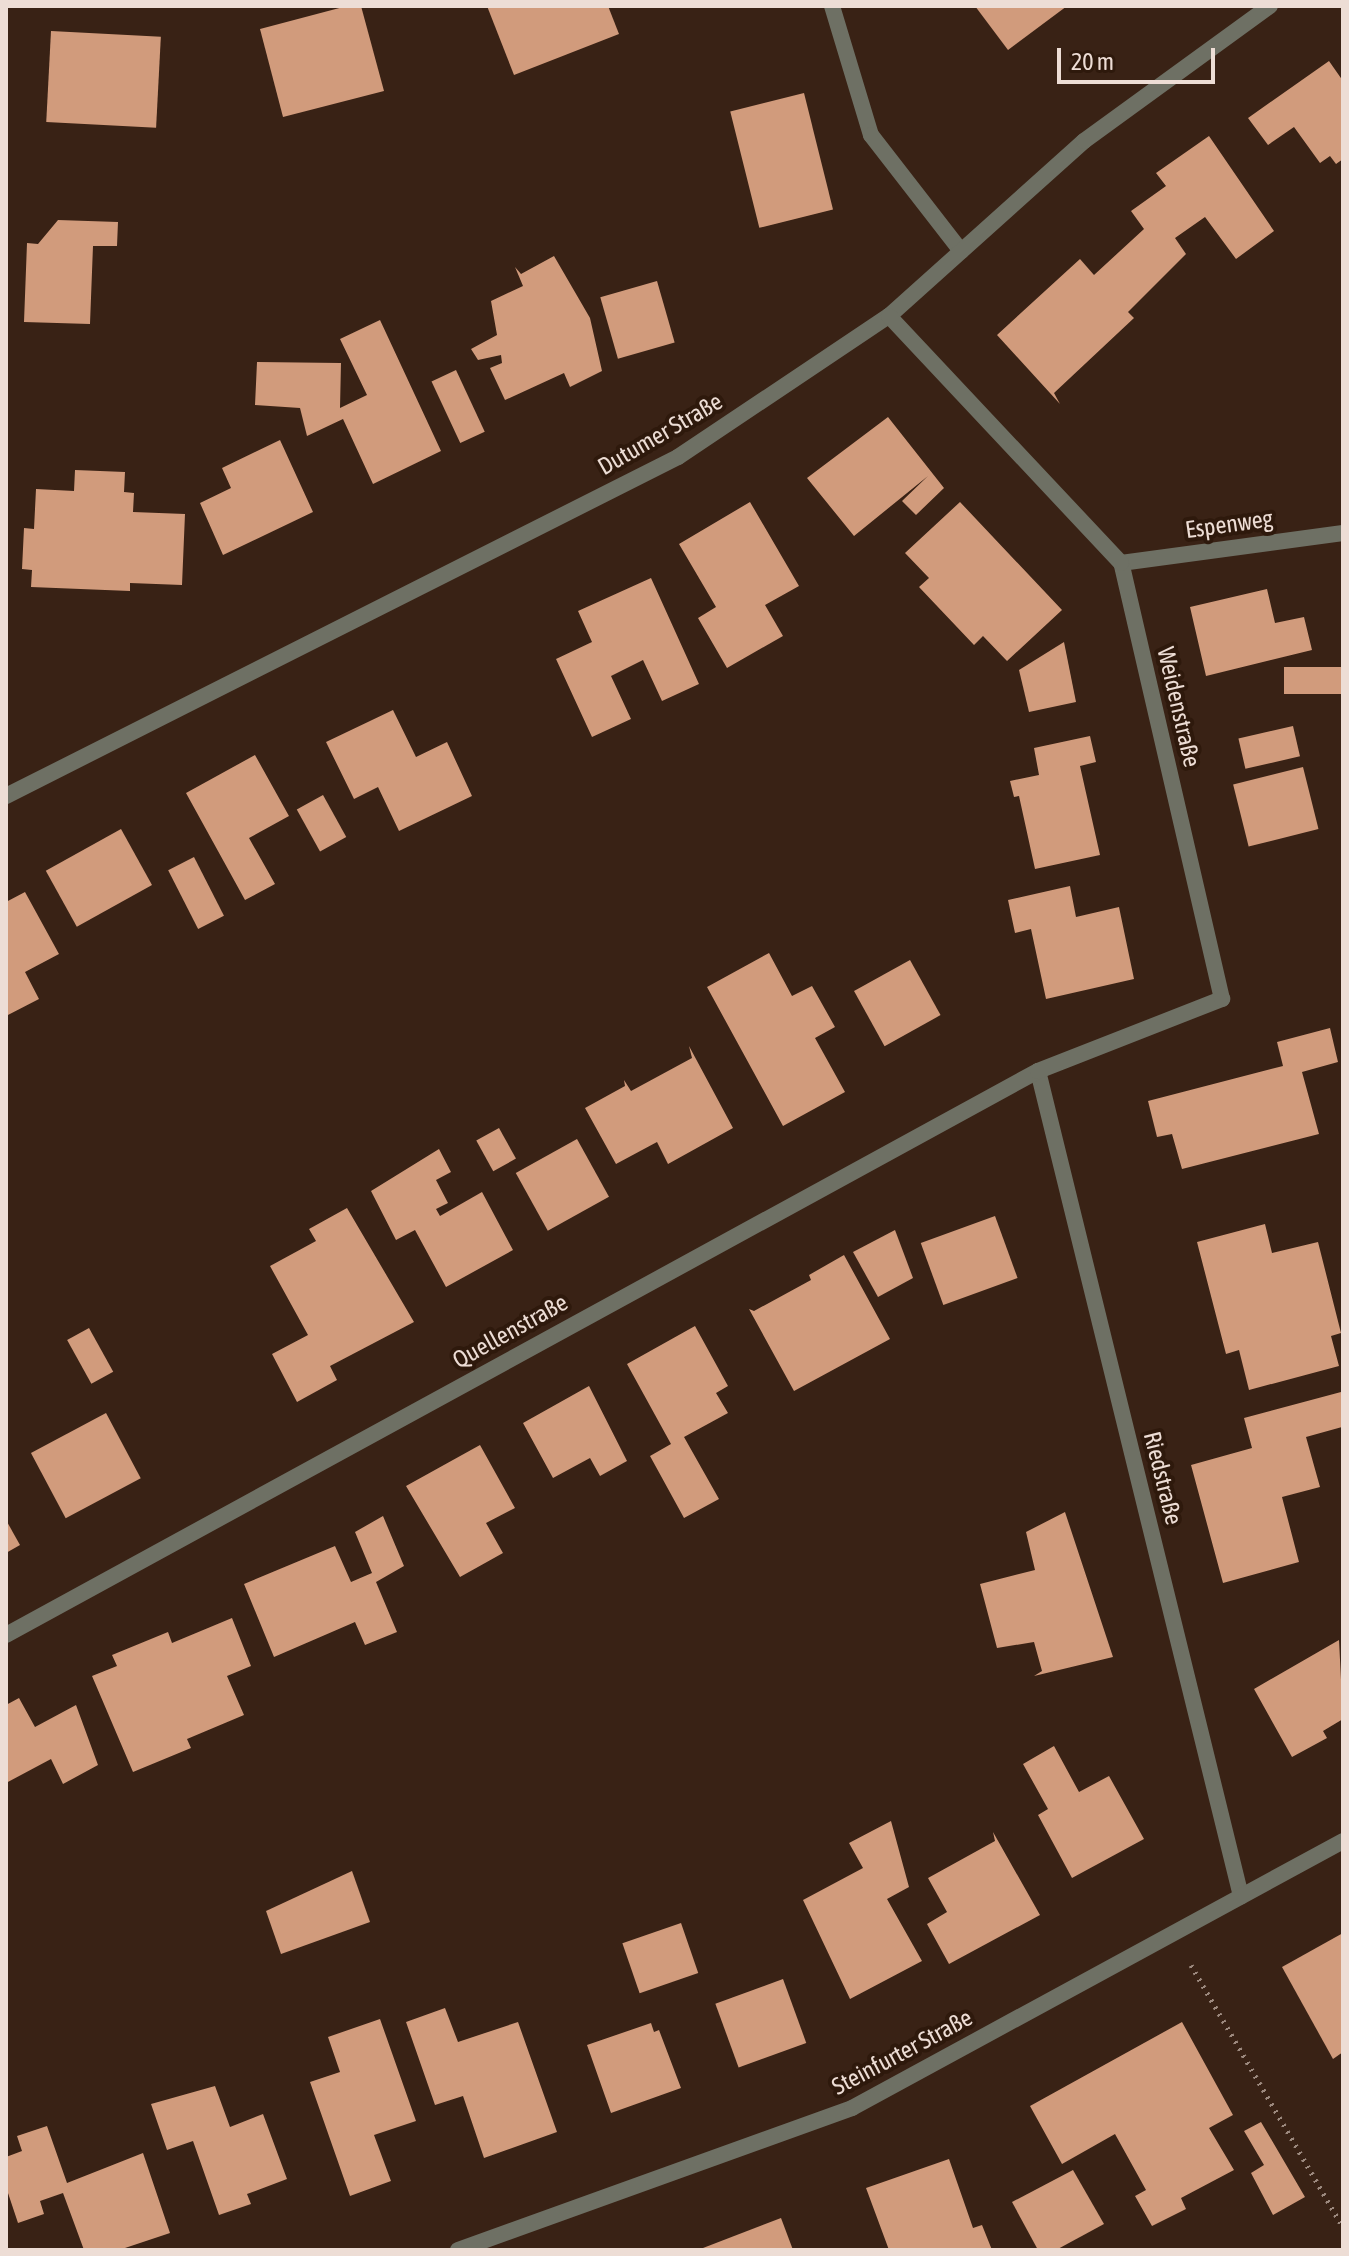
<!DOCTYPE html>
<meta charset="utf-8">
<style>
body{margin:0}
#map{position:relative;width:1349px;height:2256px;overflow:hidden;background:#392215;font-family:"Asap Condensed",sans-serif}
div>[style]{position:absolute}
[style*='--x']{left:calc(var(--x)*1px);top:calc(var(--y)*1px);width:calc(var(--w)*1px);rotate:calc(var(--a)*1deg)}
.building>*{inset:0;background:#d19b7c;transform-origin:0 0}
.path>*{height:5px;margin-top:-2.5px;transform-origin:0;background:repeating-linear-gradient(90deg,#9c897e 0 2px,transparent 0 8px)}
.minor>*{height:16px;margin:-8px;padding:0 8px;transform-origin:8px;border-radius:8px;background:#6e7064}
span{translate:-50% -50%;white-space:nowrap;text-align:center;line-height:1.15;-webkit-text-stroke:8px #2e190c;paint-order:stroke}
.street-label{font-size:24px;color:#edddd5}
.frame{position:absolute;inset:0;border:8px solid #edddd5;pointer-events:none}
.scale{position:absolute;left:1057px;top:48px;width:158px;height:36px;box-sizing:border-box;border:4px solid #edddd5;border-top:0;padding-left:10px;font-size:24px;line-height:28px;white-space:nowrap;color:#edddd5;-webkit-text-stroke:6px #2e190c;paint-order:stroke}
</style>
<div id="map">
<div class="building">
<div style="clip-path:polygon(347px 6px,361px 6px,384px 91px,283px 117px,260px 29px)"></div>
<div style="clip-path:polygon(487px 6px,608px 6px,619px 34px,514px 75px)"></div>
<div style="clip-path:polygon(975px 6px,1067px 6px,1008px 50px)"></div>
<div style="left:51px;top:31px;width:110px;height:91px;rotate:3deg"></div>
<div style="clip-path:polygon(1329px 61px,1343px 81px,1343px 159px,1336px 164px,1330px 156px,1320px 163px,1294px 127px,1268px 145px,1248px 118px)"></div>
<div style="left:804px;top:93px;width:120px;height:76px;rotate:76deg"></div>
<div style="clip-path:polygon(1209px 136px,1274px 231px,1236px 259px,1205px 217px,1175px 238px,1186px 254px,1128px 312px,1134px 318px,1054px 393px,1060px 404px,997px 335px,1080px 259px,1094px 275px,1144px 229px,1131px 211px,1166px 186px,1156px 173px)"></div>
<div style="clip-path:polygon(58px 220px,118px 222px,117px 246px,93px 246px,90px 324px,24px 322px,27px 243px,38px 244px)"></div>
<div style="clip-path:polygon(554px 256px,590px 318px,602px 371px,570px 387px,564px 373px,505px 400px,490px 368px,502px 363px,501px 355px,478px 360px,471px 349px,497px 335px,491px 301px,523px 286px,515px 267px,521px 274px)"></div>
<div style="left:657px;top:281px;width:64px;height:59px;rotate:74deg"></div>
<div style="clip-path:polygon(380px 320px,441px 451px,373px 484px,343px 419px,307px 436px,300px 408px,255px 405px,257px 362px,341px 363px,340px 408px,367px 395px,340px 339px)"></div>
<div style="left:456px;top:370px;width:68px;height:27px;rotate:65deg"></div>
<div style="clip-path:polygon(888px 417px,944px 488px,916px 515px,902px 501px,928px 476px,854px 536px,807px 478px)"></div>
<div style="clip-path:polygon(280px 440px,313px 512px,223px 555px,200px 503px,231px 488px,222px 468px)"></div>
<div style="clip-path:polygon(75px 470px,125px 472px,124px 492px,134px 493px,133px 512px,185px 514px,182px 585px,130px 583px,130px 591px,31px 587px,32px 570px,22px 569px,24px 528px,34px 529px,36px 489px,74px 491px)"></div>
<div style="clip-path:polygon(750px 502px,799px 586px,765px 605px,783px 636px,727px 668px,698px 618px,716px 607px,679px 544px)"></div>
<div style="clip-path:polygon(960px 502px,1062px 610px,1007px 661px,983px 636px,974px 645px,919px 587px,929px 578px,905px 553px)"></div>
<div style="clip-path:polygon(651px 578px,699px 684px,662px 701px,643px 660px,611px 676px,631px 719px,592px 737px,556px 659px,592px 642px,578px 611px)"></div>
<div style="clip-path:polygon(1267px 589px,1275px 623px,1304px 617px,1312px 650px,1206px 676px,1190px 607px)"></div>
<div style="clip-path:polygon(1064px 642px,1076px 702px,1029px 712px,1019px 670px)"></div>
<div style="left:1343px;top:667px;width:27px;height:59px;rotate:90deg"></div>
<div style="clip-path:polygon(393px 710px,416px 757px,447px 742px,472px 796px,399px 831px,378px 787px,354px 799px,326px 742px)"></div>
<div style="left:1293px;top:726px;width:31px;height:56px;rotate:77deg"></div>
<div style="clip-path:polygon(1090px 736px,1096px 762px,1080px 766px,1100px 855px,1035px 869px,1019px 796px,1014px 797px,1010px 781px,1039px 775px,1034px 748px)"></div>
<div style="clip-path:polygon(255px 755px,289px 816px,249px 838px,275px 884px,245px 900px,186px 793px)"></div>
<div style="left:1303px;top:767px;width:64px;height:72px;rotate:76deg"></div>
<div style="left:323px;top:795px;width:48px;height:30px;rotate:61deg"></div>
<div style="left:121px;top:829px;width:64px;height:86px;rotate:61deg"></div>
<div style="left:194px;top:857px;width:66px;height:29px;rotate:63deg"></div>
<div style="clip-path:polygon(1070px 886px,1076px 917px,1119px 907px,1134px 979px,1046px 999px,1031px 929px,1015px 933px,1008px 900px)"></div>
<div style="clip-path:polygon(25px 892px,59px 954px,25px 972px,39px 999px,6px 1016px,6px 902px)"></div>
<div style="clip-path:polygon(769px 953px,792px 996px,812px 986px,835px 1027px,815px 1038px,845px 1092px,783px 1126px,707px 987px)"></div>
<div style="left:910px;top:960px;width:63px;height:64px;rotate:61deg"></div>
<div style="clip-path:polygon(1330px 1028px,1338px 1062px,1302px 1072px,1319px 1134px,1182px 1169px,1172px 1134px,1157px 1137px,1148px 1101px,1283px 1066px,1277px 1042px)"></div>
<div style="clip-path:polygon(689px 1046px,733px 1128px,668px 1164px,657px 1142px,616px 1164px,585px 1108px,625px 1086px,624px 1080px,631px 1091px,692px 1058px)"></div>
<div style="left:499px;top:1128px;width:35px;height:26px;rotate:61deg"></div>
<div style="left:577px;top:1139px;width:66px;height:70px;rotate:61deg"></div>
<div style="clip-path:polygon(439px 1149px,451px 1172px,436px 1180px,448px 1203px,436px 1209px,440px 1216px,482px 1192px,513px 1250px,446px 1287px,415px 1230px,396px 1240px,371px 1191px)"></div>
<div style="clip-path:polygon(347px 1208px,414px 1322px,330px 1366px,337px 1380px,297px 1402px,272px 1354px,308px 1335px,270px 1266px,316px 1241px,309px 1229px)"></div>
<div style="left:995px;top:1216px;width:66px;height:79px;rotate:70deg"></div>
<div style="clip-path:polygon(1265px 1224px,1272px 1253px,1318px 1242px,1341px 1333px,1331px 1336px,1339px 1366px,1249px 1390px,1239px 1350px,1226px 1354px,1197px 1242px)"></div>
<div style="clip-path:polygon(895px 1230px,913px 1278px,878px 1297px,853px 1252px)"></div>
<div style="clip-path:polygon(844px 1255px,890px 1339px,794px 1391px,749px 1309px,754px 1311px,811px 1280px,809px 1275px)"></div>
<div style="clip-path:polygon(695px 1326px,728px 1386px,716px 1393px,728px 1413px,684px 1437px,719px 1499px,684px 1518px,650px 1456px,671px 1444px,627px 1364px)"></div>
<div style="left:89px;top:1328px;width:50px;height:25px;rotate:61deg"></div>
<div style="clip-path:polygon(589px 1386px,627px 1461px,600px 1476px,590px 1458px,553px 1478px,523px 1423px)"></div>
<div style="clip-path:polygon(1341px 1392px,1342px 1427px,1306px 1437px,1320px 1487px,1282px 1497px,1299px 1562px,1223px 1583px,1191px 1465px,1252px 1448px,1244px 1418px)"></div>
<div style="left:106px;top:1413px;width:74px;height:85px;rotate:62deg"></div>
<div style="clip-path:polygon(480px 1445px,515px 1508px,486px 1523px,503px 1553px,460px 1577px,406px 1486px)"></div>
<div style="clip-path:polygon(1065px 1512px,1113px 1657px,1034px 1676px,1042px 1671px,1034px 1642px,997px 1648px,980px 1584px,1035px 1570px,1026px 1532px)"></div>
<div style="clip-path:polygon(383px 1516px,404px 1566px,376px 1582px,397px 1632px,365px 1645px,355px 1622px,274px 1657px,244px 1584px,335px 1546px,351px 1582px,372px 1573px,355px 1532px)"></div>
<div style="clip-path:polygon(6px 1520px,20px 1545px,6px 1553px)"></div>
<div style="clip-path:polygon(232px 1618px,251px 1666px,227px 1676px,244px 1715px,187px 1739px,191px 1748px,133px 1772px,92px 1676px,117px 1666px,112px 1655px,168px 1632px,172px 1643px)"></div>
<div style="clip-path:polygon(1339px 1640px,1343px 1719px,1323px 1731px,1327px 1738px,1292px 1757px,1254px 1689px)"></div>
<div style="clip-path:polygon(19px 1698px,35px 1727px,76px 1705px,98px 1765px,63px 1784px,51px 1759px,6px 1783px,6px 1705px)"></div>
<div style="clip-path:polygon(1054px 1746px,1079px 1792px,1109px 1776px,1144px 1839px,1072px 1878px,1038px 1815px,1048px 1809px,1023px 1764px)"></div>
<div style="clip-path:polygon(891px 1821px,909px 1887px,887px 1899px,922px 1961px,850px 1999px,803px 1900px,863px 1868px,849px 1843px)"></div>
<div style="clip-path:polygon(993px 1832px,1040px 1915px,949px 1964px,927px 1924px,947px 1912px,928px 1878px,995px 1841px)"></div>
<div style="clip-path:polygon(352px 1871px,370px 1922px,281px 1954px,266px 1911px)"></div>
<div style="left:681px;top:1923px;width:53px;height:62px;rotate:71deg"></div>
<div style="clip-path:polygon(1343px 1933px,1343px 2052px,1333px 2059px,1282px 1967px)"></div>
<div style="left:783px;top:1979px;width:68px;height:72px;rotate:70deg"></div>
<div style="clip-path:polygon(445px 2008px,458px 2042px,518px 2022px,557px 2132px,484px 2158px,463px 2096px,435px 2105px,406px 2022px)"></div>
<div style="clip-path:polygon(380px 2019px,416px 2121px,374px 2135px,391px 2181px,350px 2196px,310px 2082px,340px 2072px,328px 2037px)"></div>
<div style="clip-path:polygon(1182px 2022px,1233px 2115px,1209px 2128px,1234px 2170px,1181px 2198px,1186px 2209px,1152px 2226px,1135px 2196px,1146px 2190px,1115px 2134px,1062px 2164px,1030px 2106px)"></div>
<div style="clip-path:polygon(651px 2023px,654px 2032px,659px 2030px,681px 2088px,611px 2113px,587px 2045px)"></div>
<div style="clip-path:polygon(215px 2086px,230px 2127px,263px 2114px,287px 2179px,247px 2194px,251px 2204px,219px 2215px,193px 2141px,167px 2150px,151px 2104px)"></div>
<div style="clip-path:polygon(1261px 2122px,1305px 2197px,1273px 2215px,1251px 2173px,1264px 2165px,1244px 2131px)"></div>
<div style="clip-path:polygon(47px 2126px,67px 2183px,143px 2153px,170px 2233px,119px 2250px,84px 2250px,63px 2193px,40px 2201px,44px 2214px,18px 2223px,6px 2187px,6px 2157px,22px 2151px,17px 2136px)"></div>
<div style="clip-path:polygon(949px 2159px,973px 2228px,982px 2225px,992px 2250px,889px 2250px,866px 2188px)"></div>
<div style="clip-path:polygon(1073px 2170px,1104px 2224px,1056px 2250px,1038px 2250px,1012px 2202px)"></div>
<div style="clip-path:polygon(781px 2218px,793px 2250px,704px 2250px,703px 2248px)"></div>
</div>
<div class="path">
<div style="--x:1191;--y:1965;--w:303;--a:59.9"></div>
</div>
<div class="minor">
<div style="--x:832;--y:6;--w:135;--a:73.2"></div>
<div style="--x:871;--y:135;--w:147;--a:52.2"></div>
<div style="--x:1121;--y:563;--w:224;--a:-7.7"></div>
<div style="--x:6;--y:796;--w:753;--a:-26.77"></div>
<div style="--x:678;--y:457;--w:254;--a:-33.8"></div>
<div style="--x:889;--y:316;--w:262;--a:-41.9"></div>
<div style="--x:1084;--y:141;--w:230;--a:-36"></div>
<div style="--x:1038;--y:1071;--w:850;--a:76.18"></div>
<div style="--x:6;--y:1635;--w:1176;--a:-28.66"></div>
<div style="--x:1038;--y:1071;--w:198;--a:-21.4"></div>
<div style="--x:1222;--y:999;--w:448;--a:-103"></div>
<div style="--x:1121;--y:563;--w:339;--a:-133.2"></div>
<div style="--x:458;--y:2250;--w:419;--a:-19.8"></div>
<div style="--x:852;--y:2108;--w:559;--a:-28.54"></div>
</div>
<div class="street-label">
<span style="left:660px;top:434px;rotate:-30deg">Dutumer Straße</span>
<span style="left:1229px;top:524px;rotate:-8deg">Espenweg</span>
<span style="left:1179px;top:707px;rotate:77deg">Weidenstraße</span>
<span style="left:510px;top:1331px;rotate:-29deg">Quellenstraße</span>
<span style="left:1163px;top:1478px;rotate:76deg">Riedstraße</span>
<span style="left:902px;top:2052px;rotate:-28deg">Steinfurter Straße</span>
</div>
<div class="frame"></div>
<div class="scale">20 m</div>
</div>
